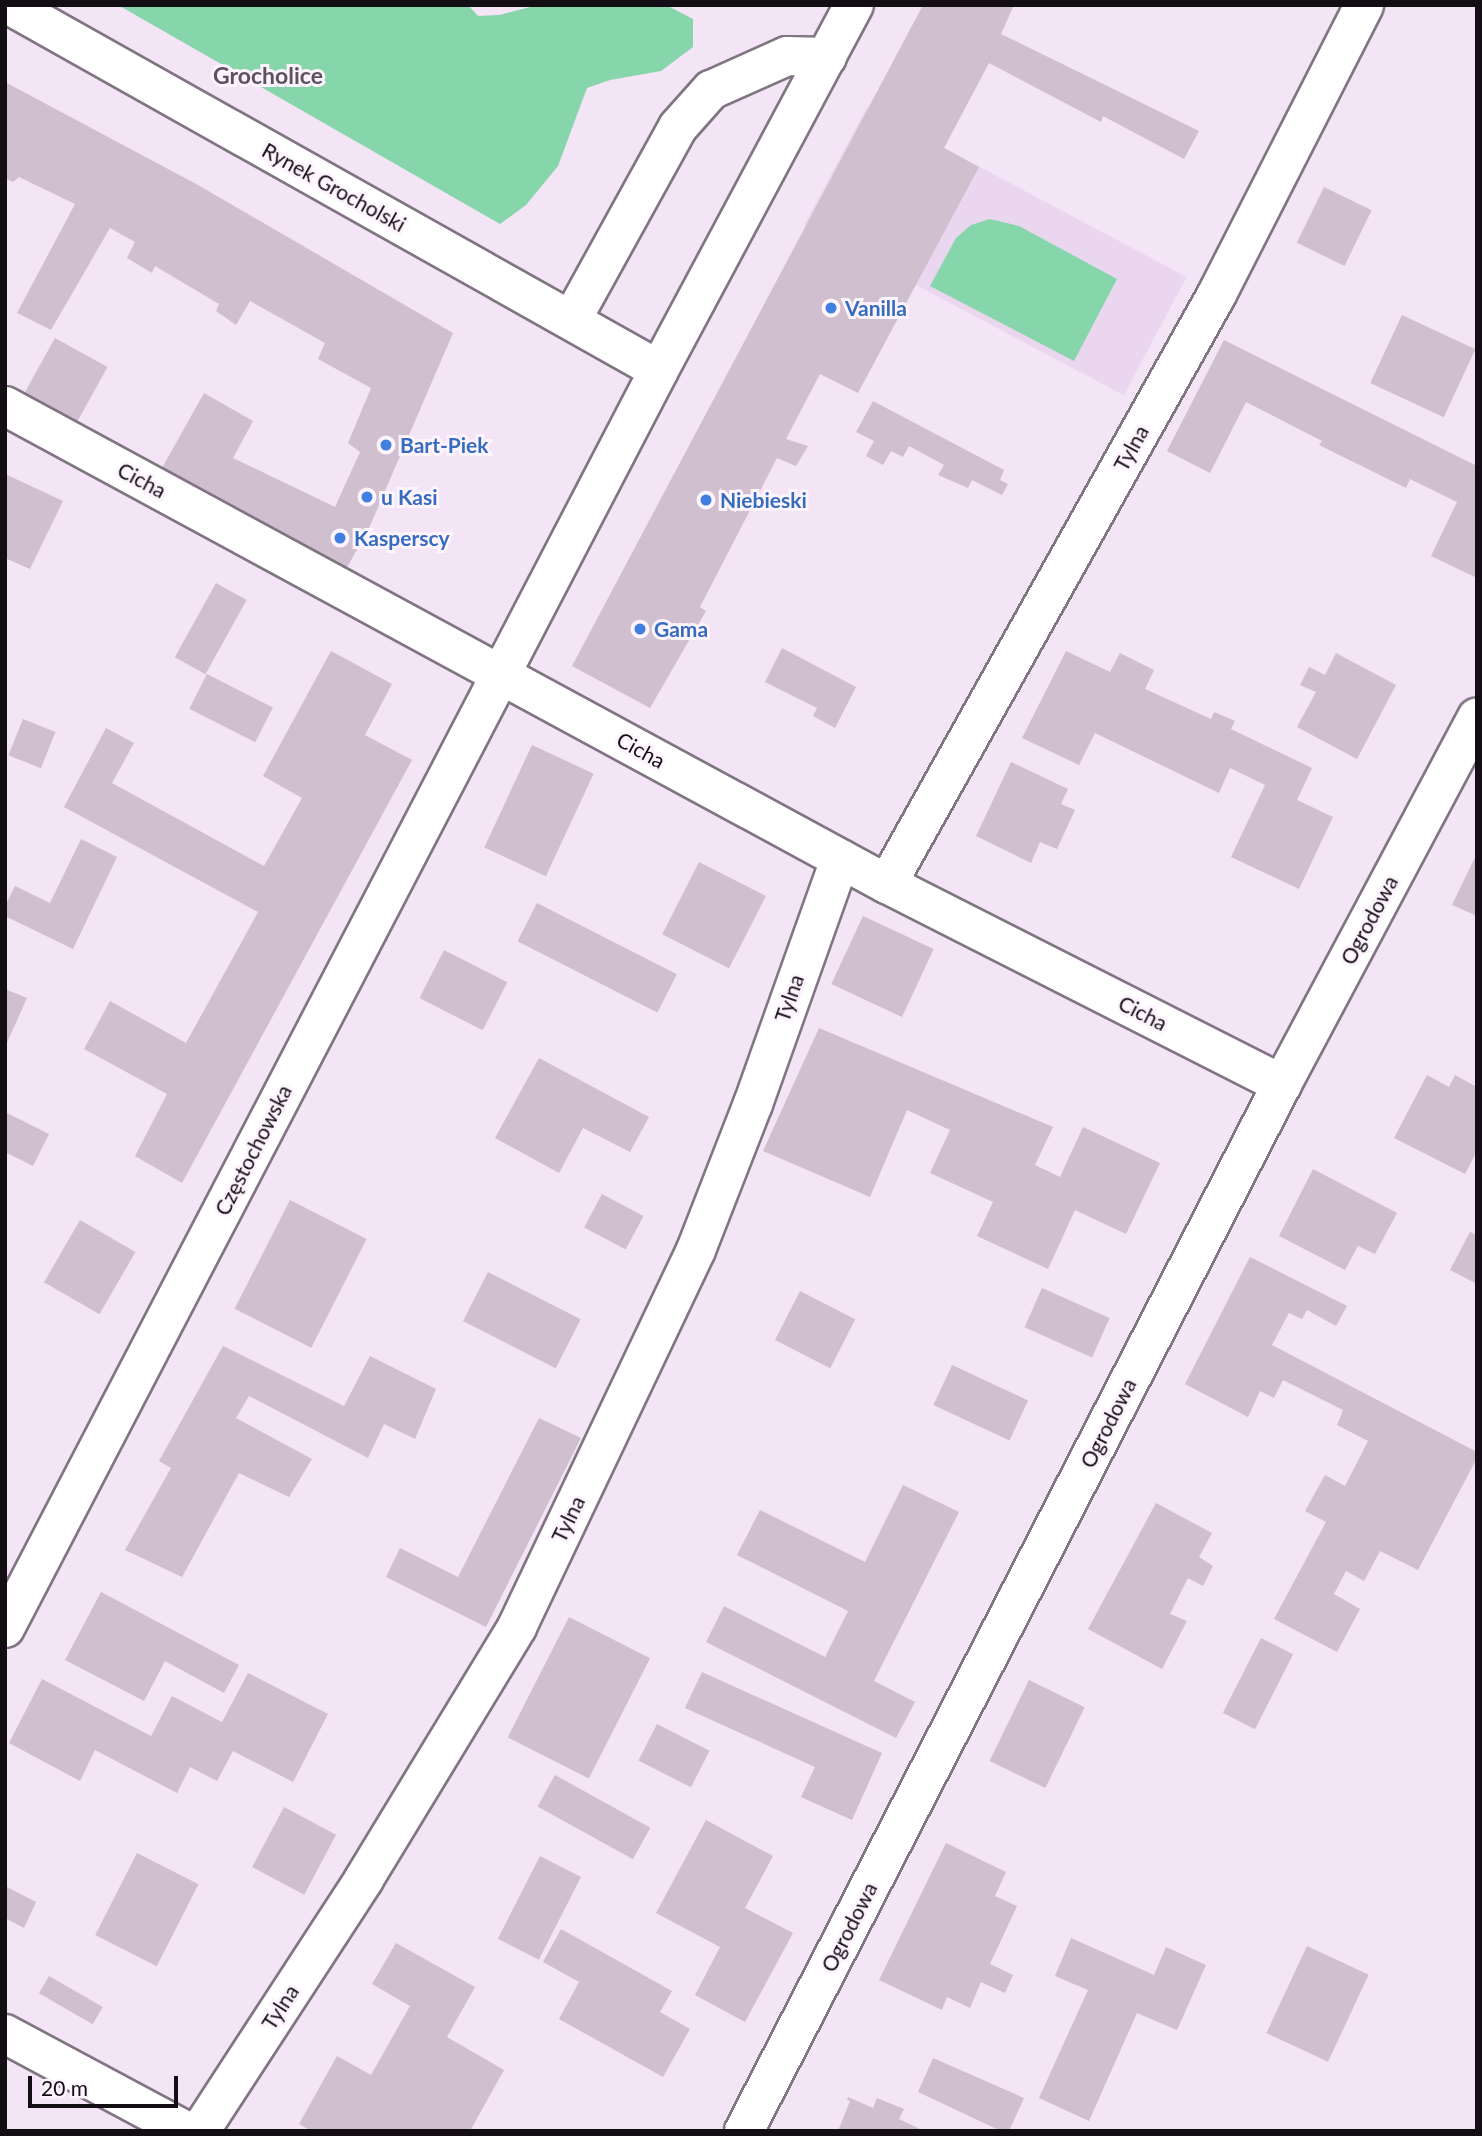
<!DOCTYPE html>
<meta charset="utf-8">
<style>
body{margin:0}
#map{position:relative;width:1482px;height:2136px;overflow:hidden;background:#f3e4f6;font-family:Lato,sans-serif}
div>[style]{position:absolute}
[style*='--x']{left:calc(var(--x)*1px);top:calc(var(--y)*1px);width:calc(var(--w)*1px);rotate:calc(var(--a)*1deg)}
.built>*{inset:0;background:#ead6ee;transform-origin:0 0}
.green>*{inset:0;background:#86d5ab}
.building>*{inset:0;background:#cfbfcf;transform-origin:0 0}
.roads{filter:drop-shadow(2px 0 #817483) drop-shadow(-2px 0 #817483) drop-shadow(0 2px #817483) drop-shadow(0 -2px #817483)}
.minor>*{height:38px;margin:-19px;padding:0 19px;transform-origin:19px;border-radius:19px;background:#fff}
.dots>*{width:19px;height:19px;translate:-50% -50%;box-sizing:border-box;border:4px solid #fdf4fe;border-radius:50%}
span{translate:-50% -50%;white-space:nowrap;text-align:center;line-height:1.15;-webkit-text-stroke:6px #fdf4fe;paint-order:stroke}
.street-label{font-size:21px;color:#130e14}
.shop-label{font-size:21px;color:#366cbe;font-weight:700}
.left{translate:0 -50%;text-align:left}
.neighbourhood-label{font-size:23px;color:#5d515f;font-weight:700}
.frame{position:absolute;inset:0;border:7px solid #130e14;pointer-events:none}
.scale{position:absolute;left:28px;top:2076px;width:150px;height:32px;box-sizing:border-box;border:4px solid #130e14;border-top:0;padding-left:9px;font-size:21px;line-height:24px;white-space:nowrap;color:#130e14;-webkit-text-stroke:5px #fdf4fe;paint-order:stroke}
</style>
<div id="map">
<div class="built">
<div style="left:867px;top:107px;width:362px;height:134px;rotate:28deg"></div>
</div>
<div class="green">
<div style="clip-path:polygon(118px 5px,468px 5px,478px 16px,499px 15px,538px 5px,666px 5px,693px 19px,693px 47px,661px 71px,610px 80px,587px 88px,558px 166px,526px 205px,500px 224px)"></div>
<div style="clip-path:polygon(990px 219px,1019px 226px,1117px 279px,1074px 361px,930px 286px,956px 238px,971px 225px)"></div>
</div>
<div class="building">
<div style="clip-path:polygon(923px 5px,1014px 5px,1001px 34px,1199px 131px,1184px 159px,1103px 116px,1101px 122px,989px 63px,944px 148px,979px 167px,858px 393px,820px 374px,786px 439px,808px 446px,796px 466px,777px 458px,700px 607px,706px 611px,650px 708px,572px 666px)"></div>
<div style="clip-path:polygon(5px 82px,198px 185px,453px 333px,369px 528px,345px 571px,162px 468px,204px 393px,253px 421px,233px 458px,335px 507px,360px 452px,348px 443px,371px 388px,318px 359px,325px 343px,250px 301px,236px 325px,216px 311px,219px 304px,155px 266px,152px 273px,127px 258px,135px 242px,110px 228px,51px 330px,17px 313px,75px 204px,19px 177px,13px 182px,5px 178px)"></div>
<div style="left:1324px;top:187px;width:53px;height:62px;rotate:26deg"></div>
<div style="left:1402px;top:315px;width:81px;height:75px;rotate:25deg"></div>
<div style="left:55px;top:338px;width:60px;height:65px;rotate:29deg"></div>
<div style="clip-path:polygon(1224px 340px,1477px 466px,1477px 578px,1431px 556px,1457px 502px,1410px 479px,1406px 488px,1319px 445px,1322px 441px,1246px 402px,1210px 473px,1167px 451px)"></div>
<div style="clip-path:polygon(873px 401px,1004px 470px,1000px 480px,1008px 484px,1002px 495px,972px 480px,968px 488px,938px 475px,944px 465px,909px 446px,903px 457px,891px 451px,883px 465px,866px 456px,874px 441px,856px 432px)"></div>
<div style="clip-path:polygon(5px 474px,63px 501px,30px 569px,5px 558px)"></div>
<div style="left:216px;top:583px;width:35px;height:85px;rotate:29deg"></div>
<div style="clip-path:polygon(782px 648px,856px 687px,835px 728px,813px 716px,817px 708px,765px 682px)"></div>
<div style="clip-path:polygon(331px 651px,392px 684px,365px 735px,412px 760px,182px 1183px,135px 1156px,167px 1094px,84px 1049px,110px 1001px,186px 1043px,258px 912px,64px 807px,106px 728px,134px 743px,112px 783px,264px 866px,302px 798px,263px 776px)"></div>
<div style="clip-path:polygon(1066px 651px,1110px 672px,1120px 653px,1154px 670px,1145px 689px,1211px 719px,1214px 712px,1235px 721px,1231px 729px,1312px 768px,1297px 800px,1333px 817px,1299px 889px,1231px 857px,1265px 785px,1230px 768px,1219px 793px,1095px 733px,1079px 765px,1022px 738px)"></div>
<div style="clip-path:polygon(1336px 653px,1396px 685px,1357px 759px,1297px 727px,1316px 692px,1300px 685px,1309px 667px,1325px 675px)"></div>
<div style="left:207px;top:674px;width:74px;height:39px;rotate:27deg"></div>
<div style="left:23px;top:719px;width:35px;height:39px;rotate:22deg"></div>
<div style="left:532px;top:745px;width:68px;height:113px;rotate:25deg"></div>
<div style="clip-path:polygon(1011px 762px,1068px 789px,1061px 804px,1075px 810px,1057px 849px,1040px 842px,1031px 863px,976px 836px)"></div>
<div style="clip-path:polygon(81px 839px,117px 857px,73px 949px,5px 916px,5px 906px,15px 886px,50px 903px)"></div>
<div style="clip-path:polygon(1477px 853px,1477px 916px,1452px 905px)"></div>
<div style="left:699px;top:862px;width:75px;height:81px;rotate:27deg"></div>
<div style="left:537px;top:903px;width:157px;height:43px;rotate:27deg"></div>
<div style="left:863px;top:916px;width:78px;height:75px;rotate:25deg"></div>
<div style="left:444px;top:950px;width:71px;height:54px;rotate:27deg"></div>
<div style="clip-path:polygon(5px 989px,27px 998px,5px 1047px)"></div>
<div style="clip-path:polygon(819px 1028px,1053px 1127px,1035px 1165px,1060px 1177px,1083px 1127px,1160px 1163px,1126px 1234px,1075px 1210px,1048px 1269px,977px 1236px,993px 1202px,930px 1173px,950px 1130px,907px 1110px,870px 1197px,763px 1151px)"></div>
<div style="clip-path:polygon(539px 1058px,649px 1117px,630px 1152px,583px 1128px,559px 1173px,495px 1138px)"></div>
<div style="clip-path:polygon(1427px 1075px,1449px 1087px,1455px 1075px,1477px 1087px,1477px 1151px,1465px 1174px,1394px 1138px)"></div>
<div style="clip-path:polygon(5px 1112px,49px 1134px,33px 1166px,5px 1152px)"></div>
<div style="clip-path:polygon(1313px 1169px,1397px 1213px,1375px 1254px,1358px 1246px,1345px 1270px,1279px 1236px)"></div>
<div style="left:602px;top:1194px;width:47px;height:38px;rotate:28deg"></div>
<div style="left:290px;top:1200px;width:86px;height:122px;rotate:27deg"></div>
<div style="left:80px;top:1220px;width:64px;height:72px;rotate:30deg"></div>
<div style="clip-path:polygon(1470px 1232px,1477px 1235px,1477px 1284px,1450px 1270px)"></div>
<div style="clip-path:polygon(1250px 1257px,1347px 1306px,1336px 1326px,1307px 1310px,1302px 1319px,1289px 1313px,1272px 1345px,1477px 1452px,1477px 1458px,1418px 1570px,1380px 1551px,1364px 1581px,1346px 1571px,1334px 1594px,1360px 1609px,1337px 1652px,1274px 1619px,1326px 1522px,1305px 1511px,1325px 1475px,1345px 1486px,1368px 1441px,1337px 1425px,1343px 1410px,1283px 1380px,1274px 1398px,1260px 1391px,1248px 1417px,1185px 1384px)"></div>
<div style="left:488px;top:1272px;width:104px;height:55px;rotate:27deg"></div>
<div style="left:1042px;top:1288px;width:74px;height:43px;rotate:24deg"></div>
<div style="left:800px;top:1291px;width:62px;height:55px;rotate:27deg"></div>
<div style="clip-path:polygon(223px 1346px,344px 1406px,370px 1356px,436px 1389px,415px 1439px,384px 1424px,368px 1458px,249px 1396px,236px 1418px,312px 1459px,289px 1497px,239px 1473px,182px 1577px,125px 1550px,171px 1468px,159px 1461px)"></div>
<div style="left:952px;top:1365px;width:84px;height:44px;rotate:25deg"></div>
<div style="clip-path:polygon(539px 1418px,581px 1438px,486px 1627px,386px 1577px,400px 1548px,458px 1577px)"></div>
<div style="clip-path:polygon(903px 1485px,959px 1512px,874px 1681px,915px 1702px,896px 1738px,706px 1642px,724px 1606px,825px 1657px,848px 1611px,737px 1555px,760px 1510px,865px 1562px)"></div>
<div style="clip-path:polygon(1156px 1503px,1212px 1533px,1199px 1557px,1213px 1566px,1203px 1586px,1188px 1578px,1170px 1614px,1187px 1621px,1162px 1669px,1088px 1629px)"></div>
<div style="clip-path:polygon(101px 1592px,239px 1665px,224px 1693px,165px 1661px,144px 1701px,65px 1660px)"></div>
<div style="left:569px;top:1617px;width:91px;height:135px;rotate:27deg"></div>
<div style="left:1261px;top:1638px;width:36px;height:84px;rotate:27deg"></div>
<div style="clip-path:polygon(702px 1672px,882px 1753px,852px 1820px,801px 1797px,815px 1767px,685px 1708px)"></div>
<div style="clip-path:polygon(248px 1673px,328px 1714px,293px 1782px,233px 1751px,217px 1781px,190px 1767px,177px 1793px,95px 1750px,80px 1781px,9px 1743px,42px 1679px,151px 1736px,172px 1696px,222px 1722px)"></div>
<div style="left:1029px;top:1680px;width:62px;height:90px;rotate:26deg"></div>
<div style="left:657px;top:1724px;width:59px;height:41px;rotate:27deg"></div>
<div style="left:555px;top:1775px;width:109px;height:36px;rotate:29deg"></div>
<div style="left:284px;top:1807px;width:59px;height:68px;rotate:28deg"></div>
<div style="clip-path:polygon(706px 1820px,773px 1856px,745px 1908px,793px 1933px,745px 2022px,695px 1995px,720px 1947px,656px 1913px)"></div>
<div style="clip-path:polygon(946px 1843px,1006px 1872px,995px 1896px,1017px 1906px,990px 1964px,1013px 1975px,1005px 1993px,981px 1982px,970px 2008px,947px 1997px,942px 2010px,879px 1980px)"></div>
<div style="left:137px;top:1853px;width:69px;height:92px;rotate:27deg"></div>
<div style="left:540px;top:1856px;width:46px;height:93px;rotate:27deg"></div>
<div style="clip-path:polygon(5px 1886px,36px 1902px,24px 1928px,5px 1918px)"></div>
<div style="clip-path:polygon(561px 1929px,672px 1991px,660px 2012px,690px 2029px,663px 2077px,559px 2019px,579px 1982px,543px 1962px)"></div>
<div style="clip-path:polygon(1071px 1938px,1154px 1975px,1166px 1947px,1206px 1965px,1177px 2030px,1137px 2013px,1089px 2121px,1039px 2098px,1088px 1990px,1055px 1976px)"></div>
<div style="clip-path:polygon(396px 1943px,475px 1987px,447px 2037px,504px 2070px,470px 2131px,311px 2131px,299px 2124px,337px 2056px,371px 2075px,410px 2006px,372px 1984px)"></div>
<div style="left:1307px;top:1946px;width:68px;height:96px;rotate:25deg"></div>
<div style="left:49px;top:1976px;width:62px;height:20px;rotate:30deg"></div>
<div style="clip-path:polygon(933px 2058px,1024px 2098px,1009px 2131px,1001px 2131px,918px 2092px)"></div>
<div style="clip-path:polygon(848px 2097px,873px 2108px,877px 2098px,904px 2109px,899px 2119px,924px 2131px,838px 2131px,850px 2101px,847px 2100px)"></div>
</div>
<div class="roads">
<div class="minor">
<div style="--x:9;--y:5;--w:745;--a:29.32"></div>
<div style="--x:572;--y:319;--w:219;--a:-61.1"></div>
<div style="--x:678;--y:127;--w:50;--a:-48.3"></div>
<div style="--x:711;--y:90;--w:83;--a:-24.1"></div>
<div style="--x:787;--y:56;--w:40;--a:1.4"></div>
<div style="--x:5;--y:406;--w:1003;--a:28.46"></div>
<div style="--x:887;--y:884;--w:443;--a:26.9"></div>
<div style="--x:887;--y:884;--w:676;--a:-60.78"></div>
<div style="--x:1217;--y:294;--w:324;--a:-63"></div>
<div style="--x:5;--y:1628;--w:1418;--a:-62.53"></div>
<div style="--x:659;--y:370;--w:414;--a:-61.9"></div>
<div style="--x:5;--y:2034;--w:205;--a:28.2"></div>
<div style="--x:200;--y:2131;--w:301;--a:-56.9"></div>
<div style="--x:364;--y:1879;--w:295;--a:-58.7"></div>
<div style="--x:517;--y:1627;--w:417;--a:-64.6"></div>
<div style="--x:696;--y:1250;--w:157;--a:-68.7"></div>
<div style="--x:753;--y:1104;--w:260;--a:-70.4"></div>
<div style="--x:744;--y:2131;--w:1177;--a:-62.8"></div>
<div style="--x:1282;--y:1084;--w:415;--a:-62"></div>
</div>
</div>
<div class="dots">
<div style="left:831px;top:308px;background:#3f7fe0"></div>
<div style="left:386px;top:445px;background:#3f7fe0"></div>
<div style="left:367px;top:497px;background:#3f7fe0"></div>
<div style="left:706px;top:500px;background:#3f7fe0"></div>
<div style="left:340px;top:538px;background:#3f7fe0"></div>
<div style="left:640px;top:629px;background:#3f7fe0"></div>
</div>
<div class="street-label">
<span style="left:334px;top:187px;rotate:29deg">Rynek Grocholski</span>
<span style="left:1131px;top:448px;rotate:-61deg">Tylna</span>
<span style="left:142px;top:480px;rotate:28deg">Cicha</span>
<span style="left:641px;top:750px;rotate:29deg">Cicha</span>
<span style="left:1369px;top:920px;rotate:-62deg">Ogrodowa</span>
<span style="left:789px;top:998px;rotate:-71deg">Tylna</span>
<span style="left:1143px;top:1013px;rotate:27deg">Cicha</span>
<span style="left:253px;top:1150px;rotate:-63deg">Częstochowska</span>
<span style="left:1108px;top:1423px;rotate:-63deg">Ogrodowa</span>
<span style="left:568px;top:1519px;rotate:-64deg">Tylna</span>
<span style="left:849px;top:1927px;rotate:-63deg">Ogrodowa</span>
<span style="left:280px;top:2007px;rotate:-57deg">Tylna</span>
</div>
<div class="shop-label">
<span class="left" style="left:845px;top:308px">Vanilla</span>
<span class="left" style="left:400px;top:445px">Bart-Piek</span>
<span class="left" style="left:381px;top:497px">u Kasi</span>
<span class="left" style="left:720px;top:500px">Niebieski</span>
<span class="left" style="left:354px;top:538px">Kasperscy</span>
<span class="left" style="left:654px;top:629px">Gama</span>
</div>
<div class="neighbourhood-label">
<span style="left:268px;top:75px">Grocholice</span>
</div>
<div class="frame"></div>
<div class="scale">20 m</div>
</div>
